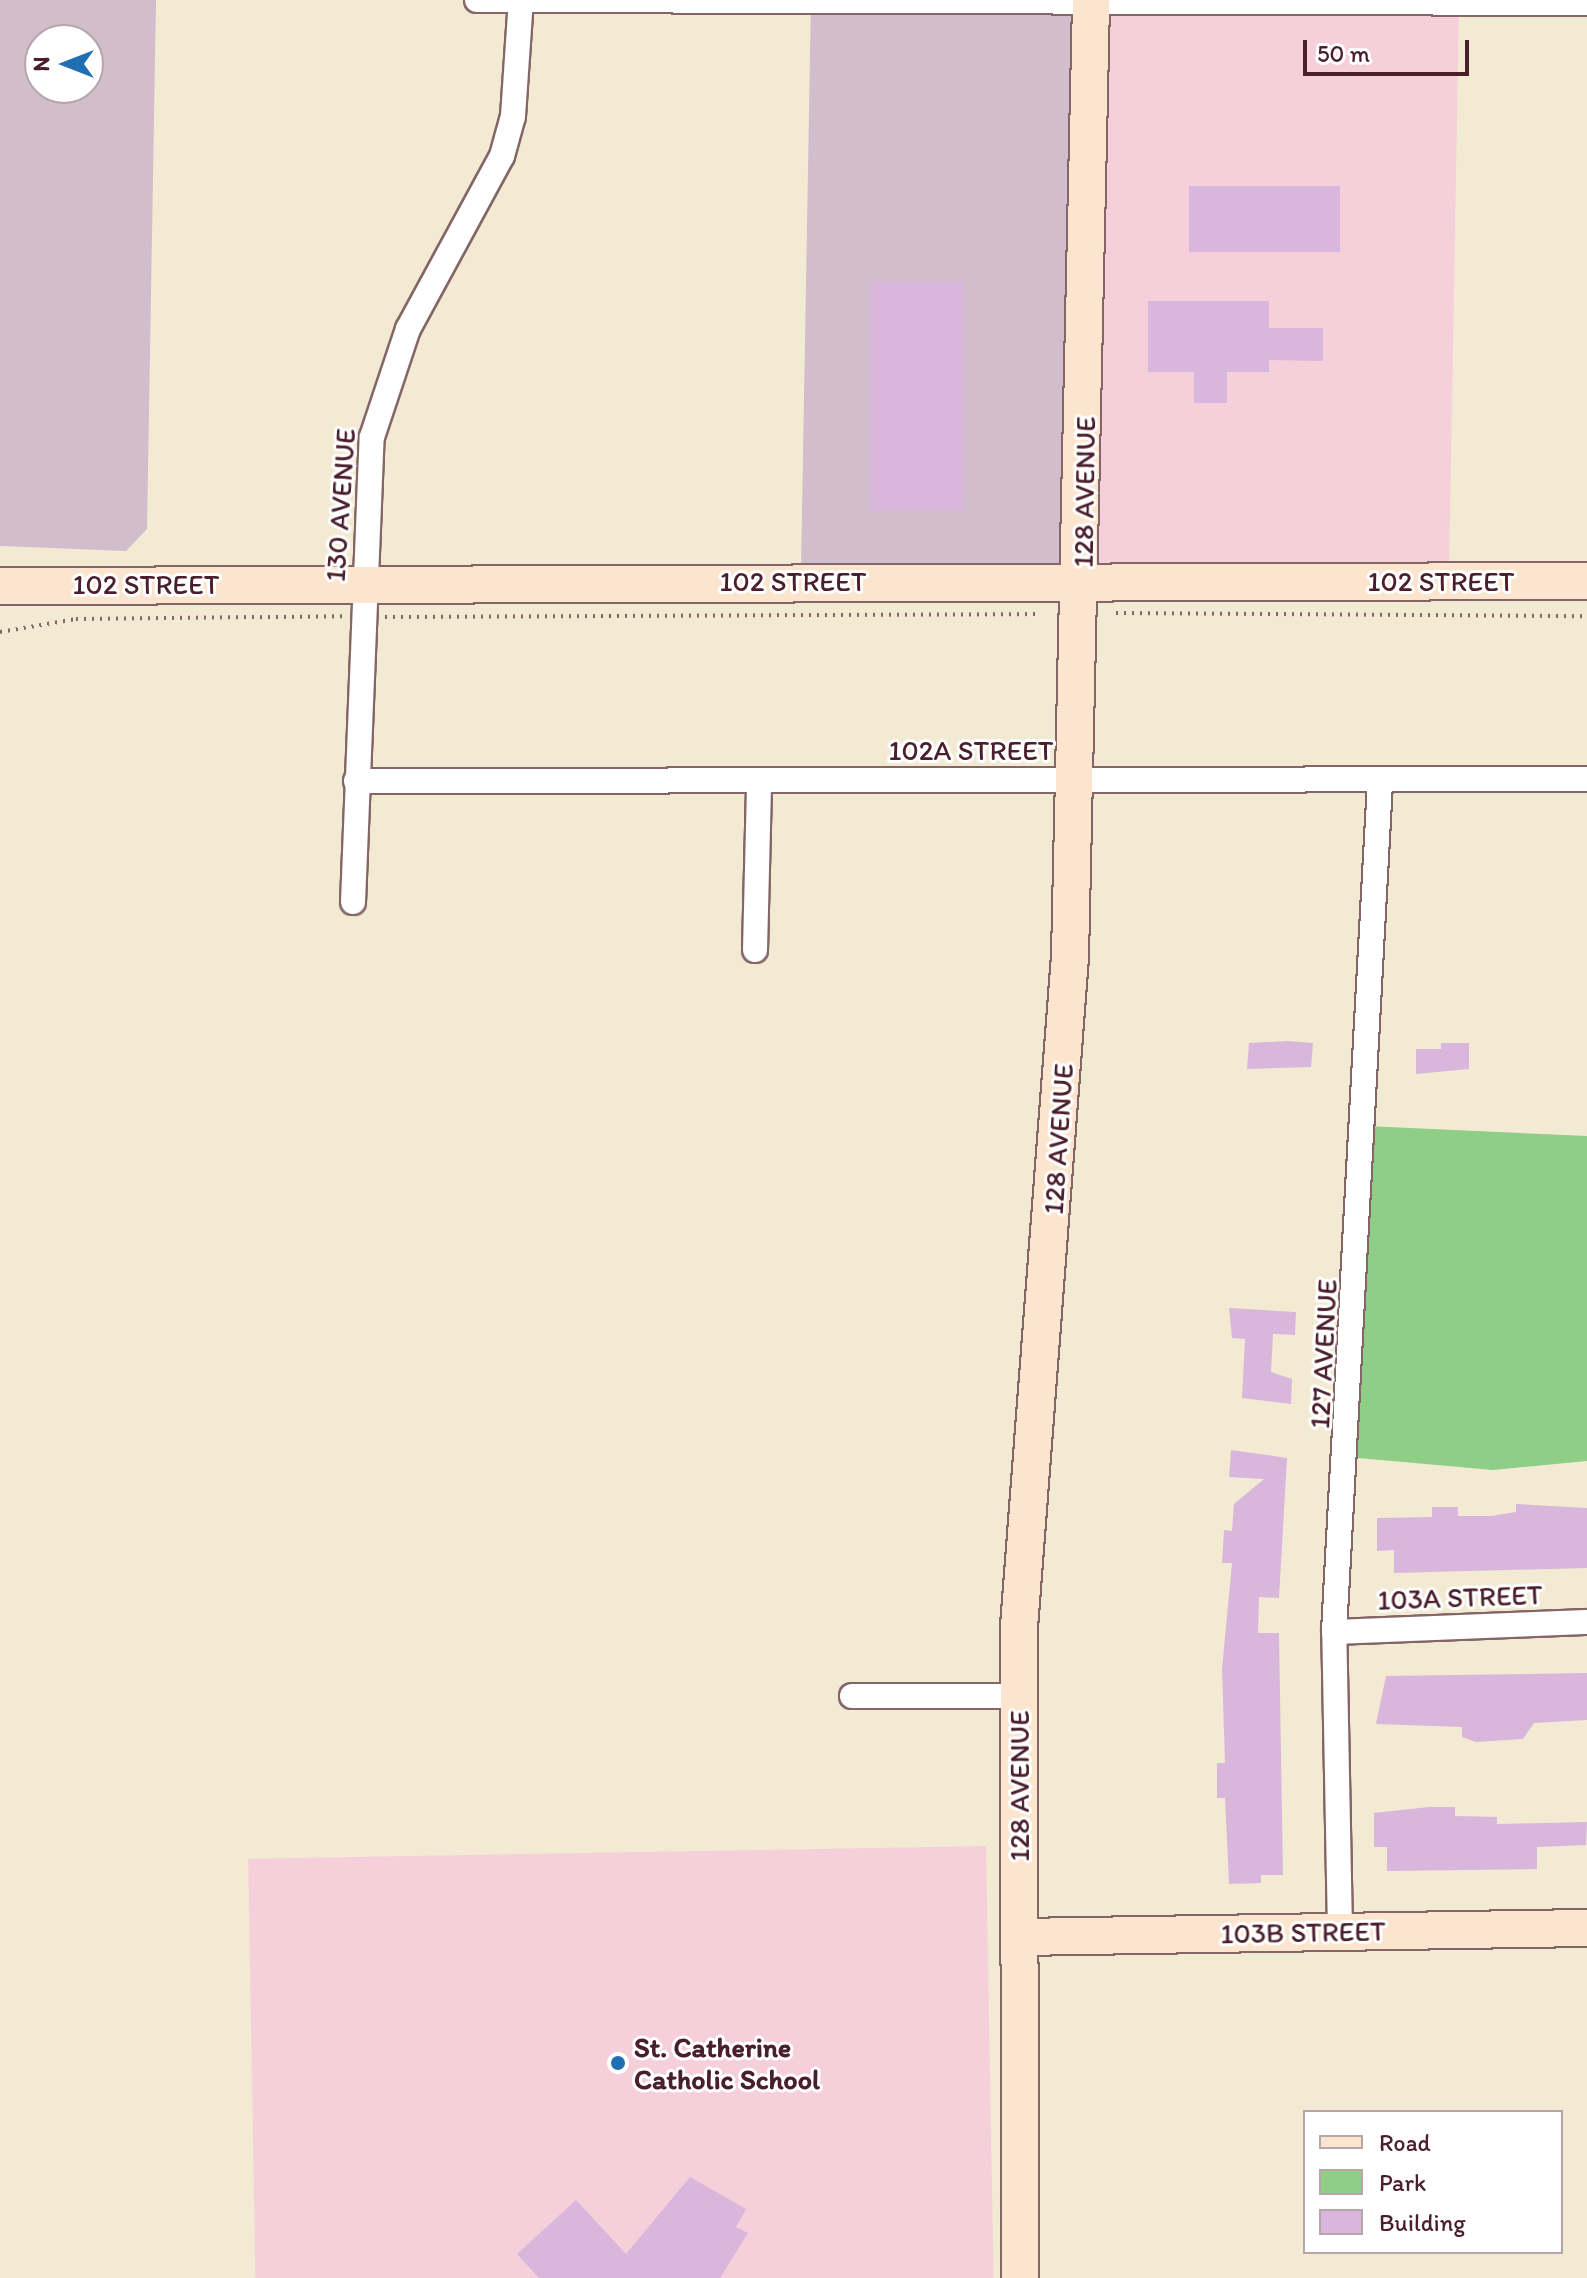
<!DOCTYPE html>
<style>
body{margin:0}
#map{position:relative;width:1587px;height:2278px;overflow:hidden;background:#f3ead4;font-family:Itim,sans-serif}
div>[style]{position:absolute}
[style*='--x']{left:calc(var(--x)*1px);top:calc(var(--y)*1px);width:calc(var(--w)*1px);rotate:calc(var(--a)*1deg)}
.built>*{inset:0;background:#f5cfda;transform-origin:0 0}
.industrial>*{inset:0;background:#d1bdcb;transform-origin:0 0}
.green>*{inset:0;background:#8ece86}
.building>*{inset:0;background:#d9b6dc;transform-origin:0 0}
.path>*{height:4px;margin-top:-2px;transform-origin:0;background:repeating-linear-gradient(90deg,#856666 0 2px,transparent 0 8px)}
.roads{filter:drop-shadow(2px 0 #856666) drop-shadow(-2px 0 #856666) drop-shadow(0 2px #856666) drop-shadow(0 -2px #856666)}
.street>*{height:24px;margin:-12px;padding:0 12px;transform-origin:12px;border-radius:12px;background:#fff}
.secondary>*{height:36px;margin:-18px;padding:0 18px;transform-origin:18px;border-radius:18px;background:#fce5cf}
.dots>*{width:22px;height:22px;translate:-50% -50%;box-sizing:border-box;border:4px solid #fff;border-radius:50%}
span{translate:-50% -50%;white-space:nowrap;text-align:center;line-height:1.15;-webkit-text-stroke:6px #fff;paint-order:stroke}
.street-label{font-size:28px;color:#4a1f2b}
.poi-label{font-size:28px;color:#4a1f2b;font-weight:700}
.left{translate:0 -50%;text-align:left}
.legend{position:absolute;left:1303px;top:2110px;width:260px;height:144px;box-sizing:border-box;background:#fff;border:2px solid #b7a5aa;margin:0;padding:10px 14px;list-style:none;font-size:24px;color:#4a1f2b}
.legend li{display:flex;align-items:center;gap:16px;height:40px}
.legend b{width:40px;border:2px solid #b7a5aa}
.north{position:absolute;left:24px;top:24px;width:80px;height:80px;box-sizing:border-box;background:#fff;border:2px solid #b7a5aa;border-radius:50%;rotate:270deg;font-size:22px;font-weight:700;line-height:32px;text-align:center;color:#4a1f2b}
.north::after{content:'';display:block;margin:auto;width:28px;height:36px;background:#1f6fb2;clip-path:polygon(50% 0,100% 100%,50% 72%,0 100%)}
.scale{position:absolute;left:1303px;top:40px;width:166px;height:36px;box-sizing:border-box;border:4px solid #4a1f2b;border-top:0;padding-left:10px;font-size:24px;line-height:28px;white-space:nowrap;color:#4a1f2b;-webkit-text-stroke:6px #fff;paint-order:stroke}
</style>
<div id="map">
<div class="built">
<div style="left:1091px;top:0;width:368px;height:582px;rotate:1deg"></div>
<div style="left:986px;top:1846px;width:432px;height:738px;rotate:89deg"></div>
</div>
<div class="industrial">
<div style="clip-path:polygon(evenodd,0 0,156px 0,147px 529px,126px 551px,0 546px,0 0,40px 40px,88px 40px,88px 88px,40px 88px,40px 40px)"></div>
<div style="left:1091px;top:0;width:582px;height:280px;rotate:91deg"></div>
</div>
<div class="green">
<div style="clip-path:polygon(1366px 1126px,1587px 1136px,1587px 1461px,1493px 1470px,1347px 1457px)"></div>
</div>
<div class="building">
<div style="left:1189px;top:186px;width:151px;height:66px"></div>
<div style="left:870px;top:281px;width:93px;height:229px"></div>
<div style="clip-path:polygon(1148px 301px,1269px 301px,1269px 328px,1323px 328px,1323px 361px,1269px 360px,1269px 372px,1227px 372px,1227px 403px,1194px 403px,1194px 372px,1148px 372px)"></div>
<div style="clip-path:polygon(1287px 1041px,1313px 1043px,1311px 1067px,1247px 1069px,1249px 1043px)"></div>
<div style="clip-path:polygon(1441px 1043px,1469px 1043px,1469px 1069px,1416px 1074px,1416px 1049px,1441px 1049px)"></div>
<div style="clip-path:polygon(1229px 1308px,1296px 1312px,1295px 1335px,1273px 1334px,1271px 1372px,1292px 1379px,1291px 1404px,1242px 1398px,1245px 1339px,1232px 1338px)"></div>
<div style="clip-path:polygon(1231px 1450px,1287px 1458px,1279px 1598px,1259px 1597px,1258px 1633px,1279px 1633px,1283px 1875px,1261px 1875px,1261px 1883px,1229px 1884px,1225px 1798px,1217px 1798px,1217px 1763px,1225px 1763px,1222px 1669px,1232px 1563px,1222px 1563px,1224px 1530px,1232px 1531px,1234px 1504px,1264px 1479px,1229px 1477px)"></div>
<div style="clip-path:polygon(1516px 1504px,1587px 1508px,1587px 1568px,1394px 1573px,1394px 1550px,1377px 1551px,1377px 1518px,1432px 1517px,1432px 1507px,1458px 1507px,1458px 1516px,1491px 1516px,1516px 1512px)"></div>
<div style="clip-path:polygon(1587px 1673px,1587px 1720px,1534px 1723px,1523px 1739px,1476px 1742px,1462px 1737px,1462px 1727px,1376px 1724px,1386px 1676px)"></div>
<div style="clip-path:polygon(1429px 1807px,1455px 1807px,1455px 1816px,1497px 1817px,1497px 1824px,1587px 1822px,1586px 1845px,1537px 1847px,1537px 1869px,1387px 1871px,1387px 1847px,1374px 1847px,1374px 1813px)"></div>
<div style="clip-path:polygon(690px 2177px,746px 2209px,736px 2227px,748px 2233px,720px 2278px,539px 2278px,517px 2254px,576px 2200px,626px 2254px)"></div>
</div>
<div class="path">
<div style="--x:1116;--y:613;--w:471;--a:0.4"></div>
<div style="--x:385;--y:617;--w:651;--a:-0.26"></div>
<div style="--x:0;--y:632;--w:77;--a:-9.7"></div>
<div style="--x:76;--y:619;--w:268;--a:-0.6"></div>
</div>
<div class="roads">
<div class="street">
<div style="--x:477;--y:0;--w:1110;--a:0.15"></div>
<div style="--x:356;--y:781;--w:1231;--a:-0.09"></div>
<div style="--x:353;--y:902;--w:465;--a:-87.7"></div>
<div style="--x:372;--y:437;--w:114;--a:-71.6"></div>
<div style="--x:408;--y:329;--w:197;--a:-61.5"></div>
<div style="--x:502;--y:156;--w:41;--a:-74.6"></div>
<div style="--x:513;--y:116;--w:116;--a:-86.1"></div>
<div style="--x:755;--y:950;--w:169;--a:-88.6"></div>
<div style="--x:1334;--y:1632;--w:253;--a:-2.3"></div>
<div style="--x:852;--y:1696;--w:167;--a:0"></div>
<div style="--x:1340;--y:1931;--w:299;--a:-91.1"></div>
<div style="--x:1334;--y:1632;--w:851;--a:-86.9"></div>
</div>
<div class="secondary">
<div style="--x:0;--y:586;--w:1587;--a:-0.18"></div>
<div style="--x:1019;--y:1937;--w:568;--a:-0.91"></div>
<div style="--x:1020;--y:2278;--w:651;--a:-90.09"></div>
<div style="--x:1019;--y:1627;--w:672;--a:-85.65"></div>
<div style="--x:1070;--y:957;--w:957;--a:-88.74"></div>
</div>
</div>
<div class="dots">
<div style="left:618px;top:2063px;background:#1f6fb2"></div>
</div>
<div class="street-label">
<span style="left:1084px;top:492px;rotate:-89deg">128 AVENUE</span>
<span style="left:340px;top:505px;rotate:-86deg">130 AVENUE</span>
<span style="left:793px;top:581px">102 STREET</span>
<span style="left:1441px;top:581px">102 STREET</span>
<span style="left:146px;top:584px">102 STREET</span>
<span style="left:971px;top:750px">102A STREET</span>
<span style="left:1058px;top:1139px;rotate:-86deg">128 AVENUE</span>
<span style="left:1323px;top:1354px;rotate:-87deg">127 AVENUE</span>
<span style="left:1460px;top:1597px;rotate:-2deg">103A STREET</span>
<span style="left:1019px;top:1786px;rotate:-90deg">128 AVENUE</span>
<span style="left:1303px;top:1932px;rotate:-1deg">103B STREET</span>
</div>
<div class="poi-label">
<span class="left" style="left:634px;top:2063px">St. Catherine<br>Catholic School</span>
</div>
<ul class="legend">
<li><b style="height:10px;background:#fce5cf"></b>Road</li>
<li><b style="height:22px;background:#8ece86"></b>Park</li>
<li><b style="height:22px;background:#d9b6dc"></b>Building</li>
</ul>
<div class="north">N</div>
<div class="scale">50 m</div>
</div>
